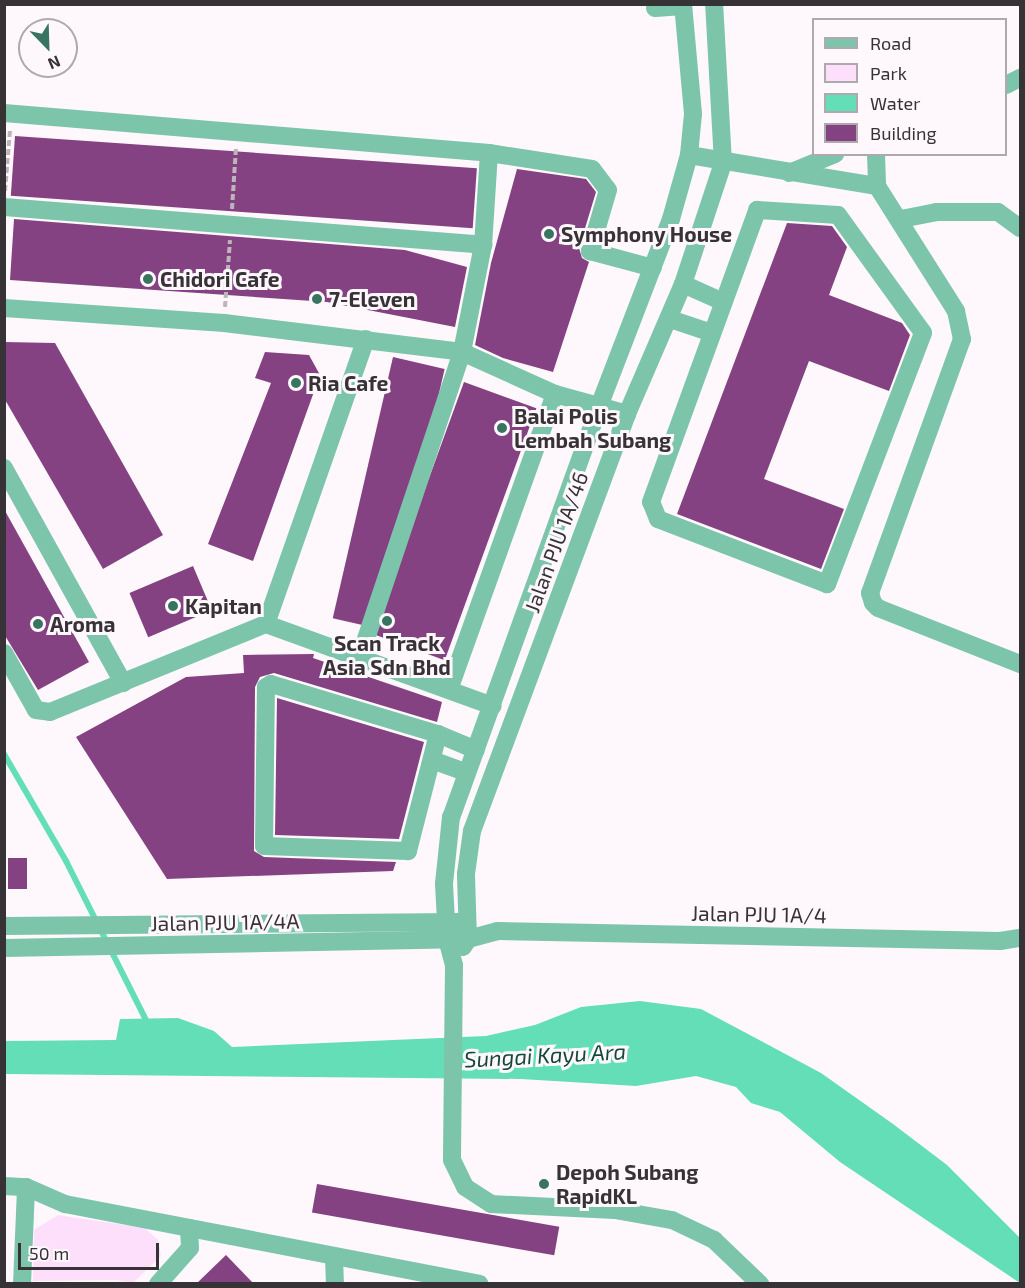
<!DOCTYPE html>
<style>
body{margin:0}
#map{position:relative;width:1025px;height:1288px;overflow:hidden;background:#fef8fd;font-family:"Exo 2",sans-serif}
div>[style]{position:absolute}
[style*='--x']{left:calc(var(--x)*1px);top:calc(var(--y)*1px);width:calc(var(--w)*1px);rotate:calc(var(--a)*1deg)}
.green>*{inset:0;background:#fedffb}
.water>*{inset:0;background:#63deb6}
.stream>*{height:6px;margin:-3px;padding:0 3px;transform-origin:3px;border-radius:3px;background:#63deb6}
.building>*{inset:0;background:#854282;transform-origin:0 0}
.path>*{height:4px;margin-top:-2px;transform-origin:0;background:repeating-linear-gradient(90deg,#bcb6bb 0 6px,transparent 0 9px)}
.minor>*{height:18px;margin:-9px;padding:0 9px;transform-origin:9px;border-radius:9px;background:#7cc5aa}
.dots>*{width:16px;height:16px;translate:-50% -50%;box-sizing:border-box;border:3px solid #fef8fd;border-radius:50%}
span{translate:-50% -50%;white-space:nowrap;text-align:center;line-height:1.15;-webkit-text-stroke:6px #fef8fd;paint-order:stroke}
.poi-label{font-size:21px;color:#373236;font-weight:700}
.left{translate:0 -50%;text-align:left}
.street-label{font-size:21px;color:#373236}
.water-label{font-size:22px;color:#144838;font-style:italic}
.frame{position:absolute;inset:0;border:6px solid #373236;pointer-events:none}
.legend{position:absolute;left:812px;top:18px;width:195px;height:138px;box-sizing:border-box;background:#fef8fd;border:2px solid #aea9ad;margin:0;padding:8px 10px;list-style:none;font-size:18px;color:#373236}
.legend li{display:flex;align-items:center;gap:12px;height:30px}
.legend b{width:30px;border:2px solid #aea9ad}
.north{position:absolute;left:18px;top:18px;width:60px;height:60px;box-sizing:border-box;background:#fef8fd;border:2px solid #aea9ad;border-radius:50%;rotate:157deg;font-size:16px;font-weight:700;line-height:24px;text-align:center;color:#373236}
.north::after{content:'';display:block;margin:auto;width:21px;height:27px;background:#38745f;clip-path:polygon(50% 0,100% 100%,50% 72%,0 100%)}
.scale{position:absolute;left:18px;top:1243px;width:141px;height:27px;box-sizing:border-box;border:3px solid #373236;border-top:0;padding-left:8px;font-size:18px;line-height:21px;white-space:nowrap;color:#373236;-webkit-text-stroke:4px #fef8fd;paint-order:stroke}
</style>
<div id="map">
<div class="green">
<div style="clip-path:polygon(58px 1215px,145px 1228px,158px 1240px,161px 1256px,133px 1283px,116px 1280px,33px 1281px,34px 1230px)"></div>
</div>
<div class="water">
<div style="clip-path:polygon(640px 1001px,701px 1009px,821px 1073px,893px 1124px,947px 1165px,1020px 1238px,1020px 1283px,840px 1162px,780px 1112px,751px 1103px,736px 1087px,696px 1076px,636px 1086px,521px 1079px,5px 1074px,4px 1041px,116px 1040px,120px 1019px,178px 1018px,214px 1031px,232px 1047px,486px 1036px,535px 1025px,581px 1007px)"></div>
</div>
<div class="stream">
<div style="--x:4;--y:754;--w:124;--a:59.9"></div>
<div style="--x:66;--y:861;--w:182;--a:63.3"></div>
</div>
<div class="building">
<div style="left:15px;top:136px;width:463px;height:60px;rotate:4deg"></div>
<div style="clip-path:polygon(517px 169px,586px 179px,596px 192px,579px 248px,582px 258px,589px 262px,553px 372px,503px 358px,475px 345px,491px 263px)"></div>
<div style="clip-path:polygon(14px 219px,405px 250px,467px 267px,455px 327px,327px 302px,10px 280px)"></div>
<div style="clip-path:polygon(787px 223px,832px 226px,847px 247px,829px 295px,902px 323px,910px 335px,889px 391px,809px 361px,764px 479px,844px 509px,821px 569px,677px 514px)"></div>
<div style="clip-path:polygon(4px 342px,55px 343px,163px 535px,103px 569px,4px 398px)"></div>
<div style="clip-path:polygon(265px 352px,309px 355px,320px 375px,253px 561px,208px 544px,271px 383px,255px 378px)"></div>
<div style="left:393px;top:357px;width:53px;height:268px;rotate:13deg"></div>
<div style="left:464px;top:382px;width:77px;height:268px;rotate:20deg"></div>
<div style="clip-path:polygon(4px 509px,89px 662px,38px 690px,4px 634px)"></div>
<div style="left:193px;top:566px;width:48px;height:69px;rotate:67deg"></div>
<div style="clip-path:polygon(314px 654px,313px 658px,442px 702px,437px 722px,274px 673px,260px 677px,255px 687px,254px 851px,264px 857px,396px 862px,393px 871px,167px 879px,76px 737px,186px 677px,244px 673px,243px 655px)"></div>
<div style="clip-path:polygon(277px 698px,424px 742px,399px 839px,275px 835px)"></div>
<div style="left:8px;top:858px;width:19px;height:31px"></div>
<div style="left:317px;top:1184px;width:246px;height:29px;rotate:10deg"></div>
<div style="clip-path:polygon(226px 1255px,254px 1284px,196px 1284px)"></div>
</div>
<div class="path">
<div style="--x:5;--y:191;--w:61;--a:-85.3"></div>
<div style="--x:232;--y:209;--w:62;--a:-86.3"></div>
<div style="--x:225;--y:307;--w:67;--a:-85.7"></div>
</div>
<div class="minor">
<div style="--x:683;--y:4;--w:110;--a:84.8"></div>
<div style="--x:693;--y:114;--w:41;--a:95.6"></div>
<div style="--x:689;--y:155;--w:66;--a:105.7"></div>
<div style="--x:671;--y:219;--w:198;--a:111"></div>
<div style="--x:600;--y:404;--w:439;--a:109.8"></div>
<div style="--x:451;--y:817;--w:67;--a:96"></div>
<div style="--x:444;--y:884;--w:55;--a:86.9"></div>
<div style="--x:447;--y:939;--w:27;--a:75"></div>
<div style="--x:454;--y:965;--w:195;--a:90.6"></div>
<div style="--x:452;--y:1160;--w:30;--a:64"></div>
<div style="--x:465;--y:1187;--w:31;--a:33"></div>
<div style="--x:491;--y:1204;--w:124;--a:2.8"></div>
<div style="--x:615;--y:1210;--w:58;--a:10"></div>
<div style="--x:672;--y:1220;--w:47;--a:25.5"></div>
<div style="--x:714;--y:1240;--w:64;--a:43.7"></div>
<div style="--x:655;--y:8;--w:28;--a:-4"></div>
<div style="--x:1006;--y:85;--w:16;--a:-27"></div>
<div style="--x:4;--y:113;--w:487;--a:4.7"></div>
<div style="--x:489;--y:153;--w:92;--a:93.7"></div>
<div style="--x:483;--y:245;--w:109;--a:101.1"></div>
<div style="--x:462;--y:352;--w:321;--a:108.5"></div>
<div style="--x:489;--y:153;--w:104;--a:8.8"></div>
<div style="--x:592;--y:169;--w:26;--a:53"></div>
<div style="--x:608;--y:190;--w:64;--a:106.4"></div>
<div style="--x:590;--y:251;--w:65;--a:15.1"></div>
<div style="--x:876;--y:154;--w:32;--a:88"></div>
<div style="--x:877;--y:186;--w:148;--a:57.7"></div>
<div style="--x:956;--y:311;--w:29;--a:78"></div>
<div style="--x:962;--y:339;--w:270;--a:109.9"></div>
<div style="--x:870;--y:593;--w:10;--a:73"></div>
<div style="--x:873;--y:603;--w:7;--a:45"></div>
<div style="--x:878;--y:608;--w:153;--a:21.5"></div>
<div style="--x:689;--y:155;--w:191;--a:9.4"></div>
<div style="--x:789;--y:173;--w:50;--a:-22.4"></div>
<div style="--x:4;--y:207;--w:481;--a:4.5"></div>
<div style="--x:757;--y:210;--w:81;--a:3.5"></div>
<div style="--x:838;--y:215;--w:145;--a:54.2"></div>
<div style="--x:923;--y:333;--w:269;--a:110.9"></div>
<div style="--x:827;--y:584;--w:181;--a:-159"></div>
<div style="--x:658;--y:519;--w:18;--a:-112"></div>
<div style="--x:651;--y:502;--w:311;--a:-70"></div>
<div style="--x:901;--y:219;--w:36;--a:-11"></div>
<div style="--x:936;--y:212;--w:62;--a:0"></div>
<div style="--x:998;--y:212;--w:27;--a:36"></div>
<div style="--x:683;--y:284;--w:42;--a:24.1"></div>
<div style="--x:4;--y:308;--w:221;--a:3.9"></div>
<div style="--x:224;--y:323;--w:240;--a:6.9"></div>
<div style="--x:462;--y:352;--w:102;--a:24.3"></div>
<div style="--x:555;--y:394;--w:75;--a:15.5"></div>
<div style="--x:670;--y:319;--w:41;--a:18.4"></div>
<div style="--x:4;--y:468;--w:246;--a:61"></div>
<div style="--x:266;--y:624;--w:302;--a:-70.7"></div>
<div style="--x:4;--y:653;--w:65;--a:60.7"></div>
<div style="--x:36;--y:710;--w:14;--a:8"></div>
<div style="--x:50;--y:712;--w:233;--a:-22.2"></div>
<div style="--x:266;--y:624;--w:241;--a:19.9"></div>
<div style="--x:271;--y:684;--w:174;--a:16.7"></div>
<div style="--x:438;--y:734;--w:121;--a:104.4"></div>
<div style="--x:408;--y:851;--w:144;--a:-178"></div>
<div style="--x:264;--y:846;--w:159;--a:-89.3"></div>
<div style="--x:266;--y:687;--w:6;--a:-31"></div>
<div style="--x:450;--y:687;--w:311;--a:-70.3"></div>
<div style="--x:438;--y:734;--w:41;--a:22.8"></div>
<div style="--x:432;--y:760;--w:37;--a:20"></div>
<div style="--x:4;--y:926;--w:454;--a:-0.5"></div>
<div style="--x:463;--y:947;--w:9;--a:-58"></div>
<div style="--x:468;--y:939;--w:65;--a:-91.8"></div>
<div style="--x:466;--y:874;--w:43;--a:-82.1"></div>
<div style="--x:472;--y:831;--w:445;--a:-69.6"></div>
<div style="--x:627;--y:414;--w:142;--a:-66.7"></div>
<div style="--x:683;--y:284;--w:127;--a:-71.7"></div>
<div style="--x:723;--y:163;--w:159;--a:-93.2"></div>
<div style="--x:4;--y:948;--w:464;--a:-1.1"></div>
<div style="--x:468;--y:939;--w:30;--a:-15"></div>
<div style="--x:497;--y:931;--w:503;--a:1.14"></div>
<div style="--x:1000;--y:941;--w:20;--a:-9"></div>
<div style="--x:4;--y:1186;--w:22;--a:3"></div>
<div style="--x:26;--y:1187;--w:43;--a:23.6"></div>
<div style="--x:65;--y:1204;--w:422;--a:10.9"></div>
<div style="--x:334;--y:1257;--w:27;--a:88"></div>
<div style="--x:22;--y:1284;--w:97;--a:-87.6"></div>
<div style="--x:158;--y:1284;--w:48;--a:-48.4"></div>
<div style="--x:190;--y:1248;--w:20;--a:-93"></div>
</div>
<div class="dots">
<div style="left:549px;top:234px;background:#38745f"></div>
<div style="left:148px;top:279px;background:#38745f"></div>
<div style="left:317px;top:299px;background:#38745f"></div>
<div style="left:296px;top:383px;background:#38745f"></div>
<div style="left:502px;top:428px;background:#38745f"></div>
<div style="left:173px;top:606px;background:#38745f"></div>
<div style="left:387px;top:621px;background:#38745f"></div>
<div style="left:38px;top:624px;background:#38745f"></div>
<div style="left:544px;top:1184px;background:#38745f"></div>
</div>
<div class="poi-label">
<span class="left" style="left:561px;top:234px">Symphony House</span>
<span class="left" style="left:160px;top:279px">Chidori Cafe</span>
<span class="left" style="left:329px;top:299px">7-Eleven</span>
<span class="left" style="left:308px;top:383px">Ria Cafe</span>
<span class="left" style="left:514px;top:428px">Balai Polis<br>Lembah Subang</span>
<span class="left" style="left:185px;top:606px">Kapitan</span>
<span class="left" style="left:50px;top:624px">Aroma</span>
<span style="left:387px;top:655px">Scan Track<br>Asia Sdn Bhd</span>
<span class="left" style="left:556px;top:1184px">Depoh Subang<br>RapidKL</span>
</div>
<div class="street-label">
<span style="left:556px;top:542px;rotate:-70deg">Jalan PJU 1A/46</span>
<span style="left:759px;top:914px;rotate:1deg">Jalan PJU 1A/4</span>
<span style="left:225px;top:922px;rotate:-1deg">Jalan PJU 1A/4A</span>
</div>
<div class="water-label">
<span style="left:545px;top:1055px;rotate:-3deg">Sungai Kayu Ara</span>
</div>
<div class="frame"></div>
<ul class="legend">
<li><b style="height:8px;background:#7cc5aa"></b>Road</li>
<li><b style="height:16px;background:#fedffb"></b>Park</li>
<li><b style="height:16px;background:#63deb6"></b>Water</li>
<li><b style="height:16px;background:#854282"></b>Building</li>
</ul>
<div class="north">N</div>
<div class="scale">50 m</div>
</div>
